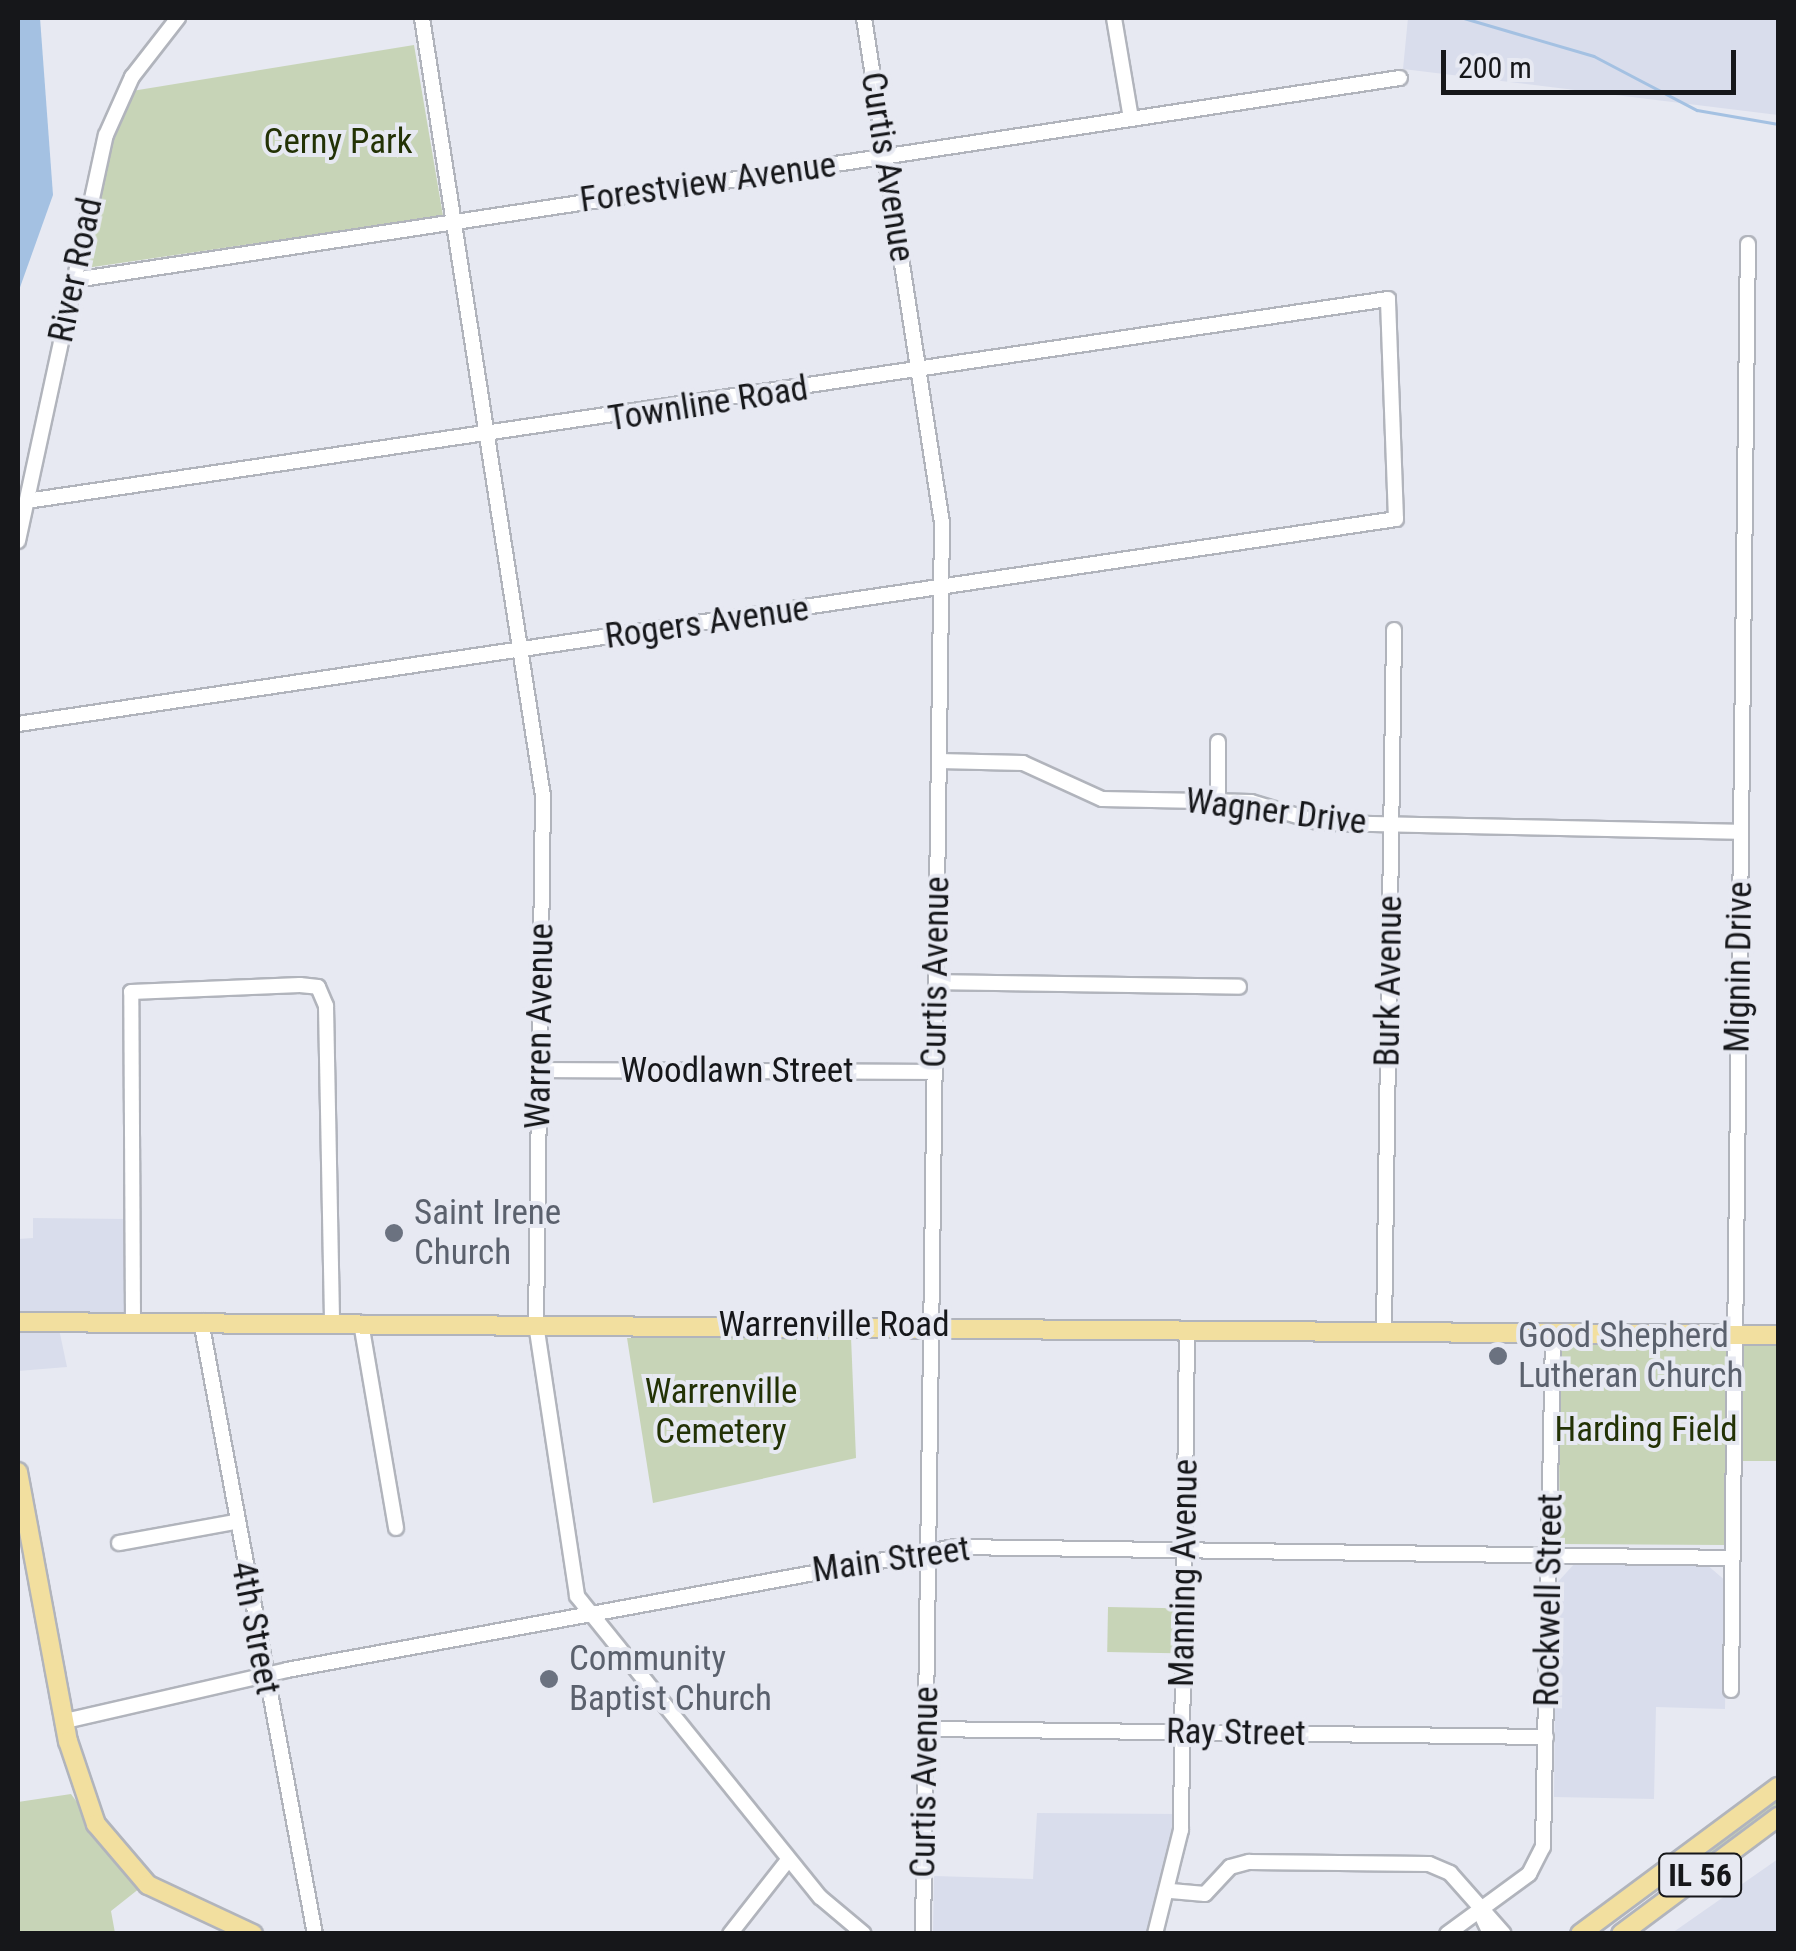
<!DOCTYPE html>
<style>
body{margin:0}
#map{position:relative;width:1796px;height:1951px;overflow:hidden;background:#e7e9f2;font-family:"Roboto Condensed",sans-serif}
div>[style]{position:absolute}
[style*='--x']{left:calc(var(--x)*1px);top:calc(var(--y)*1px);width:calc(var(--w)*1px);rotate:calc(var(--a)*1deg)}
.built>*{inset:0;background:#d9ddec}
.green>*{inset:0;background:#c7d4b7;transform-origin:0 0}
.water>*{inset:0;background:#a4c1e2}
.stream>*{height:2.5px;margin:-1.25px;padding:0 1.25px;transform-origin:1.25px;border-radius:1.25px;background:#a4c1e2}
.roads{filter:drop-shadow(2px 0 #b1b4bc) drop-shadow(-2px 0 #b1b4bc) drop-shadow(0 2px #b1b4bc) drop-shadow(0 -2px #b1b4bc)}
.minor>*{height:14px;margin:-7px;padding:0 7px;transform-origin:7px;border-radius:7px;background:#fff}
.major>*{height:18px;margin:-9px;padding:0 9px;transform-origin:9px;border-radius:9px;background:#f2df9f}
.dots>*{width:28px;height:28px;translate:-50% -50%;box-sizing:border-box;border:5px solid #e7e9f2;border-radius:50%}
span{translate:-50% -50%;white-space:nowrap;text-align:center;line-height:1.15;-webkit-text-stroke:8px #e7e9f2;paint-order:stroke}
.shield-label span{padding:2px 8px;background:#e7e9f2;border:2px solid;border-radius:8px;-webkit-text-stroke-width:0}
.shield-label{font-size:32px;color:#16171a;font-weight:700}
.park-label{font-size:35px;color:#233205}
.street-label{font-size:35px;color:#16171a}
.worship-label{font-size:35px;color:#5b616d}
.left{translate:0 -50%;text-align:left}
.frame{position:absolute;inset:0;border:20px solid #16171a;pointer-events:none}
.scale{position:absolute;left:1441px;top:50px;width:295px;height:45px;box-sizing:border-box;border:5px solid #16171a;border-top:0;padding-left:12px;font-size:30px;line-height:35px;white-space:nowrap;color:#16171a;-webkit-text-stroke:8px #e7e9f2;paint-order:stroke}
</style>
<div id="map">
<div class="built">
<div style="clip-path:polygon(1408px 18px,1778px 18px,1778px 115px,1403px 69px)"></div>
<div style="clip-path:polygon(33px 1218px,127px 1219px,128px 1314px,18px 1316px,18px 1239px,33px 1238px)"></div>
<div style="clip-path:polygon(18px 1329px,59px 1329px,67px 1367px,18px 1371px)"></div>
<div style="clip-path:polygon(1576px 1562px,1706px 1564px,1727px 1582px,1725px 1709px,1656px 1707px,1654px 1799px,1554px 1797px,1556px 1584px)"></div>
<div style="clip-path:polygon(1037px 1813px,1178px 1814px,1150px 1933px,933px 1934px,934px 1876px,1033px 1879px)"></div>
<div style="clip-path:polygon(1778px 1859px,1778px 1933px,1672px 1933px)"></div>
</div>
<div class="green">
<div style="clip-path:polygon(414px 45px,443px 216px,86px 268px,107px 151px,132px 91px)"></div>
<div style="clip-path:polygon(851px 1337px,856px 1458px,653px 1503px,627px 1338px)"></div>
<div style="clip-path:polygon(1570px 1342px,1778px 1346px,1778px 1461px,1727px 1461px,1725px 1545px,1560px 1544px,1558px 1355px)"></div>
<div style="left:1108px;top:1607px;width:67px;height:45px;rotate:1deg"></div>
<div style="clip-path:polygon(71px 1794px,140px 1888px,111px 1911px,115px 1933px,18px 1933px,18px 1802px)"></div>
<div style="clip-path:polygon(1778px 1795px,1778px 1809px,1606px 1934px,1649px 1901px)"></div>
</div>
<div class="water">
<div style="clip-path:polygon(18px 18px,40px 18px,53px 195px,18px 293px)"></div>
</div>
<div class="stream">
<div style="--x:1464;--y:18;--w:135;--a:16.3"></div>
<div style="--x:1594;--y:56;--w:116;--a:27.7"></div>
<div style="--x:1697;--y:110;--w:82;--a:9.8"></div>
</div>
<div class="roads">
<div class="minor">
<div style="--x:422;--y:18;--w:787;--a:81.16"></div>
<div style="--x:543;--y:796;--w:528;--a:90.76"></div>
<div style="--x:536;--y:1324;--w:275;--a:81.4"></div>
<div style="--x:577;--y:1596;--w:387;--a:51.1"></div>
<div style="--x:820;--y:1897;--w:57;--a:40.1"></div>
<div style="--x:864;--y:18;--w:511;--a:81.22"></div>
<div style="--x:942;--y:523;--w:1411;--a:90.77"></div>
<div style="--x:1114;--y:18;--w:102;--a:80.4"></div>
<div style="--x:75;--y:280;--w:1340;--a:-8.67"></div>
<div style="--x:18;--y:541;--w:415;--a:-77.8"></div>
<div style="--x:106;--y:135;--w:64;--a:-65.9"></div>
<div style="--x:132;--y:77;--w:75;--a:-52.1"></div>
<div style="--x:18;--y:724;--w:1393;--a:-8.46"></div>
<div style="--x:1396;--y:519;--w:220;--a:-92.1"></div>
<div style="--x:1388;--y:299;--w:1376;--a:171.56"></div>
<div style="--x:939;--y:761;--w:84;--a:1.4"></div>
<div style="--x:1023;--y:763;--w:87;--a:24.5"></div>
<div style="--x:1102;--y:799;--w:149;--a:1.2"></div>
<div style="--x:1251;--y:802;--w:73;--a:16.7"></div>
<div style="--x:1321;--y:823;--w:420;--a:1.2"></div>
<div style="--x:1218;--y:801;--w:59;--a:-90"></div>
<div style="--x:936;--y:982;--w:303;--a:0.9"></div>
<div style="--x:539;--y:1070;--w:396;--a:0.3"></div>
<div style="--x:133;--y:1321;--w:329;--a:-90.3"></div>
<div style="--x:131;--y:992;--w:169;--a:-2.4"></div>
<div style="--x:300;--y:985;--w:18;--a:6"></div>
<div style="--x:318;--y:987;--w:21;--a:67"></div>
<div style="--x:326;--y:1006;--w:317;--a:88.9"></div>
<div style="--x:201;--y:1321;--w:624;--a:79.47"></div>
<div style="--x:361;--y:1323;--w:208;--a:80.3"></div>
<div style="--x:1384;--y:1331;--w:701;--a:-89.18"></div>
<div style="--x:119;--y:1543;--w:117;--a:-10.3"></div>
<div style="--x:1731;--y:1690;--w:1446;--a:-89.33"></div>
<div style="--x:65;--y:1721;--w:228;--a:-12.9"></div>
<div style="--x:287;--y:1670;--w:679;--a:-10.43"></div>
<div style="--x:955;--y:1547;--w:777;--a:0.81"></div>
<div style="--x:926;--y:1729;--w:620;--a:0.74"></div>
<div style="--x:1171;--y:1891;--w:34;--a:5"></div>
<div style="--x:1205;--y:1894;--w:37;--a:-47"></div>
<div style="--x:1230;--y:1867;--w:20;--a:-15"></div>
<div style="--x:1249;--y:1862;--w:180;--a:0.6"></div>
<div style="--x:1429;--y:1864;--w:23;--a:23"></div>
<div style="--x:1450;--y:1873;--w:81;--a:48.5"></div>
<div style="--x:1479;--y:1910;--w:26;--a:65"></div>
<div style="--x:730;--y:1934;--w:94;--a:-51.9"></div>
<div style="--x:1155;--y:1934;--w:107;--a:-76"></div>
<div style="--x:1181;--y:1830;--w:501;--a:-89.31"></div>
<div style="--x:1447;--y:1934;--w:102;--a:-36.2"></div>
<div style="--x:1529;--y:1874;--w:30;--a:-63"></div>
<div style="--x:1543;--y:1847;--w:513;--a:-88.88"></div>
</div>
<div class="major">
<div style="--x:18;--y:1322;--w:1760;--a:0.42"></div>
<div style="--x:18;--y:1472;--w:274;--a:79.5"></div>
<div style="--x:68;--y:1741;--w:88;--a:71.4"></div>
<div style="--x:96;--y:1824;--w:80;--a:49.6"></div>
<div style="--x:148;--y:1885;--w:116;--a:25"></div>
<div style="--x:1580;--y:1934;--w:247;--a:-36.6"></div>
<div style="--x:1621;--y:1934;--w:196;--a:-36.7"></div>
</div>
</div>
<div class="dots">
<div style="left:394px;top:1233px;background:#6b7280"></div>
<div style="left:1498px;top:1356px;background:#6b7280"></div>
<div style="left:549px;top:1679px;background:#6b7280"></div>
</div>
<div class="shield-label">
<span style="left:1700px;top:1875px">IL 56</span>
</div>
<div class="park-label">
<span style="left:338px;top:142px">Cerny Park</span>
<span style="left:721px;top:1412px">Warrenville<br>Cemetery</span>
<span style="left:1646px;top:1430px">Harding Field</span>
</div>
<div class="street-label">
<span style="left:887px;top:167px;rotate:81deg">Curtis Avenue</span>
<span style="left:708px;top:183px;rotate:-8deg">Forestview Avenue</span>
<span style="left:76px;top:270px;rotate:-78deg">River Road</span>
<span style="left:708px;top:404px;rotate:-9deg">Townline Road</span>
<span style="left:707px;top:623px;rotate:-8deg">Rogers Avenue</span>
<span style="left:1276px;top:812px;rotate:7deg">Wagner Drive</span>
<span style="left:1739px;top:967px;rotate:-89deg">Mignin Drive</span>
<span style="left:936px;top:972px;rotate:-89deg">Curtis Avenue</span>
<span style="left:1389px;top:981px;rotate:-89deg">Burk Avenue</span>
<span style="left:540px;top:1026px;rotate:-89deg">Warren Avenue</span>
<span style="left:737px;top:1071px">Woodlawn Street</span>
<span style="left:834px;top:1325px">Warrenville Road</span>
<span style="left:891px;top:1560px;rotate:-8deg">Main Street</span>
<span style="left:1184px;top:1573px;rotate:-89deg">Manning Avenue</span>
<span style="left:1549px;top:1600px;rotate:-89deg">Rockwell Street</span>
<span style="left:255px;top:1628px;rotate:79deg">4th Street</span>
<span style="left:1236px;top:1733px;rotate:1deg">Ray Street</span>
<span style="left:925px;top:1782px;rotate:-89deg">Curtis Avenue</span>
</div>
<div class="worship-label">
<span class="left" style="left:414px;top:1233px">Saint Irene<br>Church</span>
<span class="left" style="left:1518px;top:1356px">Good Shepherd<br>Lutheran Church</span>
<span class="left" style="left:569px;top:1679px">Community<br>Baptist Church</span>
</div>
<div class="frame"></div>
<div class="scale">200 m</div>
</div>
